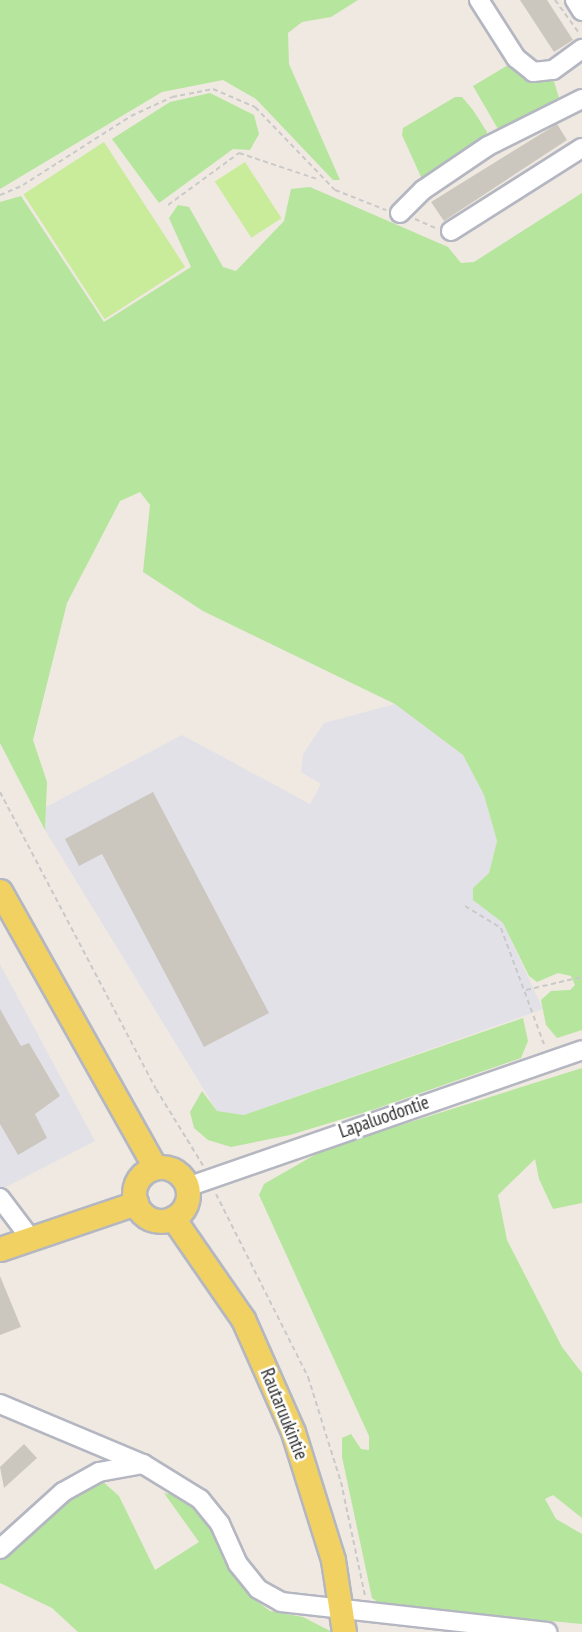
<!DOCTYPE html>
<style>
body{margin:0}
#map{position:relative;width:582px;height:1632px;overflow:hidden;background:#efe9e1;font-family:"PT Sans Narrow",sans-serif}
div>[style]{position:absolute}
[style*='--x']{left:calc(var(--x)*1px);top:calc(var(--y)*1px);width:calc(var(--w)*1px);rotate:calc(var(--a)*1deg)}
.industrial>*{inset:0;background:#e3e1e8}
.green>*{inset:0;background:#b6e59e}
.pitch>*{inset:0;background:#c9ec9a;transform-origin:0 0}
.building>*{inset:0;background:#cbc7bf}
.path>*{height:2px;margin-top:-1px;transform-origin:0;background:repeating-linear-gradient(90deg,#c9c9c9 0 5px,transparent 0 8.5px)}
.roads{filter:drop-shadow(2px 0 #b4b7c1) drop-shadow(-2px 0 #b4b7c1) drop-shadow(0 2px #b4b7c1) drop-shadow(0 -2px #b4b7c1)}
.minor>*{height:18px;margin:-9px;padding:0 9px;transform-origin:9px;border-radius:9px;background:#fff}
.major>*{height:23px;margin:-11.5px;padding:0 11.5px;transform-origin:11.5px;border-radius:11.5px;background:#f2d163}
.major>.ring{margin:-11.5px;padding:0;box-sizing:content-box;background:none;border:23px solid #f2d163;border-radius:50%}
span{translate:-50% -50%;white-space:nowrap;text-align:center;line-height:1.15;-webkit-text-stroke:5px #fff;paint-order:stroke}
.street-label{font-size:19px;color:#2e2e2e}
</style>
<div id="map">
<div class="industrial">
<div style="clip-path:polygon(395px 704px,463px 755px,484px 795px,497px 841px,489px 873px,473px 888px,473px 900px,503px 923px,543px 1009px,244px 1115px,217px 1111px,45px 830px,46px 807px,182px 735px,310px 804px,321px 784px,301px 772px,303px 754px,324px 723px)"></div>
<div style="clip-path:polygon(0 964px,95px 1141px,0 1190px)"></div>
</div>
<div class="green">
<div style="clip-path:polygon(0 0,358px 0,331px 17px,302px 22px,288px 33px,289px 64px,340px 180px,333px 180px,256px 99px,223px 80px,162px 92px,0 189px)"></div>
<div style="clip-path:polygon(508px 65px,535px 77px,553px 78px,559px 98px,498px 129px,473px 86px)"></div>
<div style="clip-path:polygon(210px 93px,254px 115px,259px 134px,250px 150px,233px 149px,159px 203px,112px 139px,170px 102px)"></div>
<div style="clip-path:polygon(455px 97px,462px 97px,473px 110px,487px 132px,486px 142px,431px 180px,422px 179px,402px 135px,403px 128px)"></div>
<div style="clip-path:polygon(310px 187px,448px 247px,461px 263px,474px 262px,582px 193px,582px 1030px,557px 1038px,546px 1025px,541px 1000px,551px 991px,570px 990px,575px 985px,571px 976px,558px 973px,537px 982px,529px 976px,503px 923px,473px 900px,473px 888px,489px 873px,497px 841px,484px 795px,463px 755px,395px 704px,203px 611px,143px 572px,150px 505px,140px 492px,120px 501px,67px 603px,33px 740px,47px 782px,45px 830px,0 743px,0 202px,21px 196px,104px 322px,191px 267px,169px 218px,178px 205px,189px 207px,223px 267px,236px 271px,284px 221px,291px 189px)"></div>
<div style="clip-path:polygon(523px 1018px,528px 1041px,521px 1058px,369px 1111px,290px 1135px,231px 1147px,208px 1140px,194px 1128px,190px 1112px,202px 1091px,217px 1111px,244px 1115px)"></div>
<div style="clip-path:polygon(582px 1068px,582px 1203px,553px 1209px,539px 1179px,535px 1159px,498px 1195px,507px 1240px,562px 1347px,582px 1373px,582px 1518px,553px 1495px,545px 1499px,556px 1519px,582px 1534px,582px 1624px,382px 1605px,372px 1598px,342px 1457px,342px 1438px,351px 1434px,361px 1449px,369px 1450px,369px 1436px,259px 1195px,264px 1184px,325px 1149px)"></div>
<div style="clip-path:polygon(102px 1481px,119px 1496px,155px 1570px,199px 1542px,164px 1493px,178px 1496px,205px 1516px,248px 1595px,270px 1611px,303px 1617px,332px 1632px,78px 1632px,52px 1608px,0 1583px,0 1560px,83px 1489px)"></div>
</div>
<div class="pitch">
<div style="left:104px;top:142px;width:149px;height:96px;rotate:57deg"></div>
<div style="left:245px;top:162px;width:67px;height:36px;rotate:57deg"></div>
</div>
<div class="building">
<div style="clip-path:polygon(520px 0,547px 0,573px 40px,554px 52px)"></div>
<div style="clip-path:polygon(557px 124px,567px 140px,444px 221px,431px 202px)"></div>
<div style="clip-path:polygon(153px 792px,269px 1013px,204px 1047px,102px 854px,79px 866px,65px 839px)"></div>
<div style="clip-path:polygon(0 1009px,21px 1046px,29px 1043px,60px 1096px,35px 1114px,47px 1138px,18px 1155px,0 1124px)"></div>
<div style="clip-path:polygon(0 1276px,21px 1327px,0 1335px)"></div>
<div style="clip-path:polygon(24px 1444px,37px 1458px,4px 1488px,0 1467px)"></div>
</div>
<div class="path">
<div style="--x:555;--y:0;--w:41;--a:54"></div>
<div style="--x:0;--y:195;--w:25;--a:-23"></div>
<div style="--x:23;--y:185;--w:128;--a:-32.6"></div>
<div style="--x:131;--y:116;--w:45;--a:-24.9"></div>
<div style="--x:172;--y:97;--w:42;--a:-11"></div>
<div style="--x:213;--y:89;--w:46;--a:23.2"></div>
<div style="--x:255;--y:107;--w:115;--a:46.1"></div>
<div style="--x:335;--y:190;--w:55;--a:21.4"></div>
<div style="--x:168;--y:205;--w:88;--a:-36.2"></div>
<div style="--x:239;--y:153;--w:85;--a:18.4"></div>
<div style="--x:415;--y:219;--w:22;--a:24"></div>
<div style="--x:0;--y:792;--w:335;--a:62.3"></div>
<div style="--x:156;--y:1089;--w:92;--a:58.4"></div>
<div style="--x:465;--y:906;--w:42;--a:31.4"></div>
<div style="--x:501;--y:928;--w:127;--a:69.7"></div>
<div style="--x:526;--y:990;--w:57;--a:-13.1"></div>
<div style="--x:216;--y:1194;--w:205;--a:63.3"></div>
<div style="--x:308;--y:1377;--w:110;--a:72.6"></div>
<div style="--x:341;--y:1482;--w:116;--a:78.1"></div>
</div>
<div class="roads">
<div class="minor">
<div style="--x:479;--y:0;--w:69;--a:57.5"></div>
<div style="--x:516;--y:58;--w:22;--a:39"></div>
<div style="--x:533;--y:72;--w:20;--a:-6"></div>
<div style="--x:553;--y:70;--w:36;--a:-36"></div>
<div style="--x:575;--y:0;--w:13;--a:58"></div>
<div style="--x:400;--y:213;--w:33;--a:-45"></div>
<div style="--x:423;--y:190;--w:78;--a:-34.1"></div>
<div style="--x:488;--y:146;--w:105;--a:-26.6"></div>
<div style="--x:451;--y:231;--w:155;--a:-32.4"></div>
<div style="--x:187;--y:1187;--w:418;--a:-19.1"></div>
<div style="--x:0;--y:1198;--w:51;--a:52.9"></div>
<div style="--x:0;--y:1404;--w:155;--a:22.8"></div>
<div style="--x:143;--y:1464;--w:67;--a:31.6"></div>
<div style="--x:200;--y:1499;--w:32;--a:51"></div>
<div style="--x:220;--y:1524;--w:44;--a:65.8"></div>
<div style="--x:238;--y:1564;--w:32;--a:51"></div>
<div style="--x:258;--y:1589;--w:26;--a:29"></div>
<div style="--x:281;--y:1602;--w:268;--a:6.4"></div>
<div style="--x:0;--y:1549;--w:85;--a:-42.1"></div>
<div style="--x:63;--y:1492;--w:41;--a:-29.1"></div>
<div style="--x:99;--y:1472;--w:45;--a:-10.3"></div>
</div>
<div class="major">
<div style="--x:0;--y:891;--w:317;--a:60.7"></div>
<div class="ring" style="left:134px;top:1167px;width:31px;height:31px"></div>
<div style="--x:173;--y:1218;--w:123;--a:55.3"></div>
<div style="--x:243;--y:1319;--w:124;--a:66.1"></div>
<div style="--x:293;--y:1432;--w:134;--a:72.6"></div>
<div style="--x:333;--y:1560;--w:73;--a:81.3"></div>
<div style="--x:0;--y:1249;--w:144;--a:-18.7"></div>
</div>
</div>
<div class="street-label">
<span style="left:384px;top:1117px;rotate:-19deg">Lapaluodontie</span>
<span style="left:284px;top:1414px;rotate:68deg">Rautaruukintie</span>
</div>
</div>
